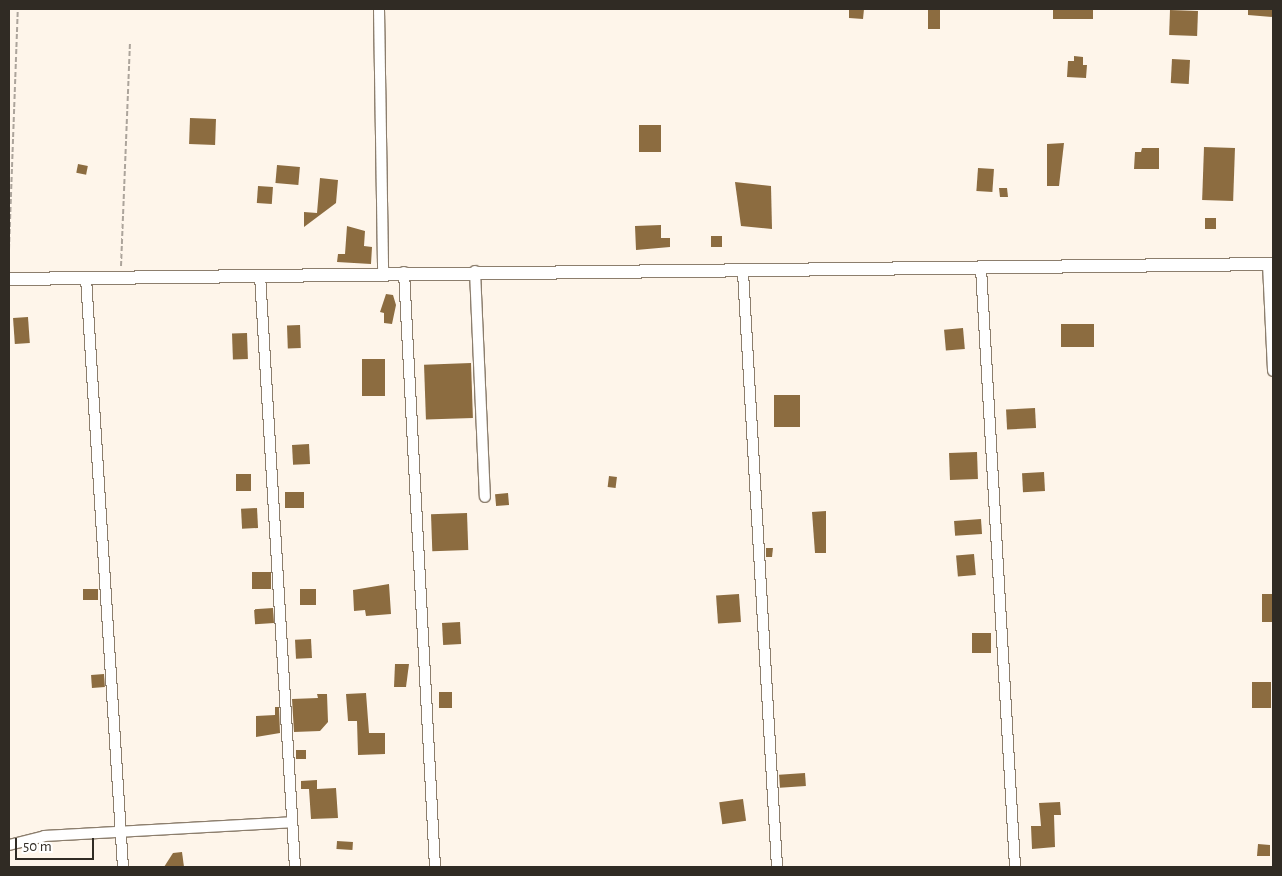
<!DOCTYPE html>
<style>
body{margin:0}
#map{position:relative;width:1282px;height:876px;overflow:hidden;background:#fef5ea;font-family:"Alegreya Sans",sans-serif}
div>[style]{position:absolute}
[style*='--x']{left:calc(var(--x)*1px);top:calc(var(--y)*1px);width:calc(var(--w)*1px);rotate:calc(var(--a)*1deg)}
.building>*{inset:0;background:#8c6c40;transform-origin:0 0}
.path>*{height:2px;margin-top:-1px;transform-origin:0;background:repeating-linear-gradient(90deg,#aca49b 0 5px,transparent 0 7.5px)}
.roads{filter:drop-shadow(1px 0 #8c7e6d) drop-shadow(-1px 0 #8c7e6d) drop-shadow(0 1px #8c7e6d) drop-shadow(0 -1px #8c7e6d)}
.minor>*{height:10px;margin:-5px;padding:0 5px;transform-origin:5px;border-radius:5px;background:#fff}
.tertiary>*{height:12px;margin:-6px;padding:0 6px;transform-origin:6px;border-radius:6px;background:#fff}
span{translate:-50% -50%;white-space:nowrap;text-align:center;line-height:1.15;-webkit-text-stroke:5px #fff;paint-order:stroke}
.frame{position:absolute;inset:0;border:10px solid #302b24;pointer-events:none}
.scale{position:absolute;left:15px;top:838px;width:79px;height:22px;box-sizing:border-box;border:2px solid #302b24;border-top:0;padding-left:6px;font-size:15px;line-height:18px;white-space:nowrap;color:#302b24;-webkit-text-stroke:4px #fff;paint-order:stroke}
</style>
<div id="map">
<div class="building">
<div style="clip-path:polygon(849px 9px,864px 9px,863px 19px,849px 18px)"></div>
<div style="left:928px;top:9px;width:12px;height:20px"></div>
<div style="left:1053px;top:9px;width:40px;height:10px"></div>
<div style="clip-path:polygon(1248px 9px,1273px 9px,1273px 17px,1248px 15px)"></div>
<div style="left:1170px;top:10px;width:28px;height:25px;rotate:2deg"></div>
<div style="clip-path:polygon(1074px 56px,1083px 57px,1083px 65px,1087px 65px,1086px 78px,1067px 77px,1068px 61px,1074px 61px)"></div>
<div style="left:1172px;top:59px;width:18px;height:24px;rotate:3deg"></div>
<div style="left:190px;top:118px;width:26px;height:26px;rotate:2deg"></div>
<div style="left:639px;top:125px;width:22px;height:27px"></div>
<div style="clip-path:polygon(1064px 143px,1059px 186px,1047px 186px,1047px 144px)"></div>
<div style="left:1204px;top:147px;width:31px;height:53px;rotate:2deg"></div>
<div style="clip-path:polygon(1142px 148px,1159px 148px,1159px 169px,1134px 169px,1135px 152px,1141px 152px)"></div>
<div style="left:78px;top:164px;width:10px;height:9px;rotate:11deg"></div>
<div style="left:277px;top:165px;width:23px;height:18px;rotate:5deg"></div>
<div style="left:978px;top:168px;width:16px;height:23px;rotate:4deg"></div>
<div style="clip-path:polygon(320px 178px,338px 180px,336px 203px,304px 227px,304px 212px,317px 213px)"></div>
<div style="clip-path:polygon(735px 182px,771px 186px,772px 229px,741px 226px)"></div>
<div style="left:258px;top:186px;width:15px;height:17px;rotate:4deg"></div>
<div style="clip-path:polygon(999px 188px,1007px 188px,1008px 197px,1000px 197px)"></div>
<div style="left:1205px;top:218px;width:11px;height:11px"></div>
<div style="clip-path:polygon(661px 225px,661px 238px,670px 238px,670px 247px,636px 250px,635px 226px)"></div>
<div style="clip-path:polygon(347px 226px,365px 231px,364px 246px,372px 247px,371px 264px,337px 262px,338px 254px,345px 254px)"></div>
<div style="left:722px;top:236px;width:11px;height:11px;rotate:90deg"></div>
<div style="clip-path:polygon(386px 294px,393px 295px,396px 305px,392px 324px,384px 323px,384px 313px,380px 312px)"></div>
<div style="left:28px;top:317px;width:26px;height:15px;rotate:86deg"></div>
<div style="left:1061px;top:324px;width:33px;height:23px"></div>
<div style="left:300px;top:325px;width:23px;height:13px;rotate:88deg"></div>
<div style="left:963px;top:328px;width:21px;height:19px;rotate:85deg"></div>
<div style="left:247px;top:333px;width:26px;height:15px;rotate:88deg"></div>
<div style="left:362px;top:359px;width:23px;height:37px"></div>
<div style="left:471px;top:363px;width:55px;height:47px;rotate:88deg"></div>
<div style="left:800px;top:395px;width:32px;height:26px;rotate:90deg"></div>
<div style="left:1035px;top:408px;width:20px;height:29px;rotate:87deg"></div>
<div style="left:309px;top:444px;width:20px;height:17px;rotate:87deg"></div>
<div style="left:977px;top:452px;width:27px;height:28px;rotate:88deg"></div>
<div style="left:1044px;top:472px;width:19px;height:22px;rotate:87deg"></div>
<div style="left:236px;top:474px;width:15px;height:17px"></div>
<div style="left:609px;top:476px;width:8px;height:11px;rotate:7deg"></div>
<div style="left:304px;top:492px;width:16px;height:19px;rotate:90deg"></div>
<div style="left:508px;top:493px;width:12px;height:13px;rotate:85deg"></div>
<div style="left:257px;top:508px;width:20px;height:16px;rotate:87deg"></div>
<div style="clip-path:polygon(826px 511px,826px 553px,815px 553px,812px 512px)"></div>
<div style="left:467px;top:513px;width:37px;height:36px;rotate:88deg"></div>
<div style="left:981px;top:519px;width:15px;height:27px;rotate:86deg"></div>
<div style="clip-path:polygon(766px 548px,773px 548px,772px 557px,766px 557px)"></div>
<div style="left:974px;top:554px;width:21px;height:18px;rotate:85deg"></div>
<div style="left:252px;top:572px;width:19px;height:17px"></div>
<div style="clip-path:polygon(389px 584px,391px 614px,366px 616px,365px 610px,354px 611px,353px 590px)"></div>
<div style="left:98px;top:589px;width:11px;height:15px;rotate:90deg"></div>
<div style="left:316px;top:589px;width:16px;height:16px;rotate:90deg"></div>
<div style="left:739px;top:594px;width:28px;height:23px;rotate:86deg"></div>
<div style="left:1273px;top:594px;width:28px;height:11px;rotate:90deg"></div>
<div style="left:273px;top:608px;width:15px;height:19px;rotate:86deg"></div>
<div style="left:460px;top:622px;width:22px;height:18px;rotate:87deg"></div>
<div style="left:972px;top:633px;width:19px;height:20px"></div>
<div style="left:311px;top:639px;width:19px;height:16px;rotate:87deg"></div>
<div style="clip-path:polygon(395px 664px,409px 664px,406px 687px,394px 687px)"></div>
<div style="left:104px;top:674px;width:13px;height:13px;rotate:86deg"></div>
<div style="left:1252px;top:682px;width:19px;height:26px"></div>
<div style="left:439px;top:692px;width:13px;height:16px"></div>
<div style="clip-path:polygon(366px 693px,369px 733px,385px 733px,385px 754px,358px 755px,357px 721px,348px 721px,346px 694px)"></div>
<div style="clip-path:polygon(317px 694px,327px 694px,328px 722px,320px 731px,294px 732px,292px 699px,318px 698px)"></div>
<div style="clip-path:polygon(275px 707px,279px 707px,280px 733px,256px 737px,256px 716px,275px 715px)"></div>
<div style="left:296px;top:750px;width:10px;height:9px"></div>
<div style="left:805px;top:773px;width:13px;height:26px;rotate:86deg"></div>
<div style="clip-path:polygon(317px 780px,317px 789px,336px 788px,338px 818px,311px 819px,309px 789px,301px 789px,301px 781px)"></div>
<div style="left:743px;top:799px;width:22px;height:24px;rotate:82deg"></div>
<div style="clip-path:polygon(1060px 802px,1061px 815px,1054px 815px,1055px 847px,1032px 849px,1031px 826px,1041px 826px,1039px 803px)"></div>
<div style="left:337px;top:841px;width:16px;height:8px;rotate:4deg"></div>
<div style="clip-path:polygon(1258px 844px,1270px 845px,1270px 856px,1257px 856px)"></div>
<div style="clip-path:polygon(182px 852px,184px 867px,164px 867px,173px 853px)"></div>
</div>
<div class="path">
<div style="--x:9;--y:249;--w:240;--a:-87.9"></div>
<div style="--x:121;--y:266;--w:223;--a:-87.7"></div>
</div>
<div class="roads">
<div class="minor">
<div style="--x:379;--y:9;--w:264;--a:89.1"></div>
<div style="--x:1268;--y:264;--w:107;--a:87.3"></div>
<div style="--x:981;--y:268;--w:600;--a:86.75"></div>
<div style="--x:475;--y:271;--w:226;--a:87.5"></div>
<div style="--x:404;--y:272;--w:596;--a:87.02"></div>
<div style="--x:743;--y:272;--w:596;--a:86.73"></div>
<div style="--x:260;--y:275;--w:593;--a:86.62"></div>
<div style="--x:86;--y:278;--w:590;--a:86.41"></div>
<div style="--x:9;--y:845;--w:36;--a:-14"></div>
<div style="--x:44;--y:836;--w:248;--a:-3.2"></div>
</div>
<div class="tertiary">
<div style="--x:9;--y:279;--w:1264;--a:-0.68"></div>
</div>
</div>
<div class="frame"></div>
<div class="scale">50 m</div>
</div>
